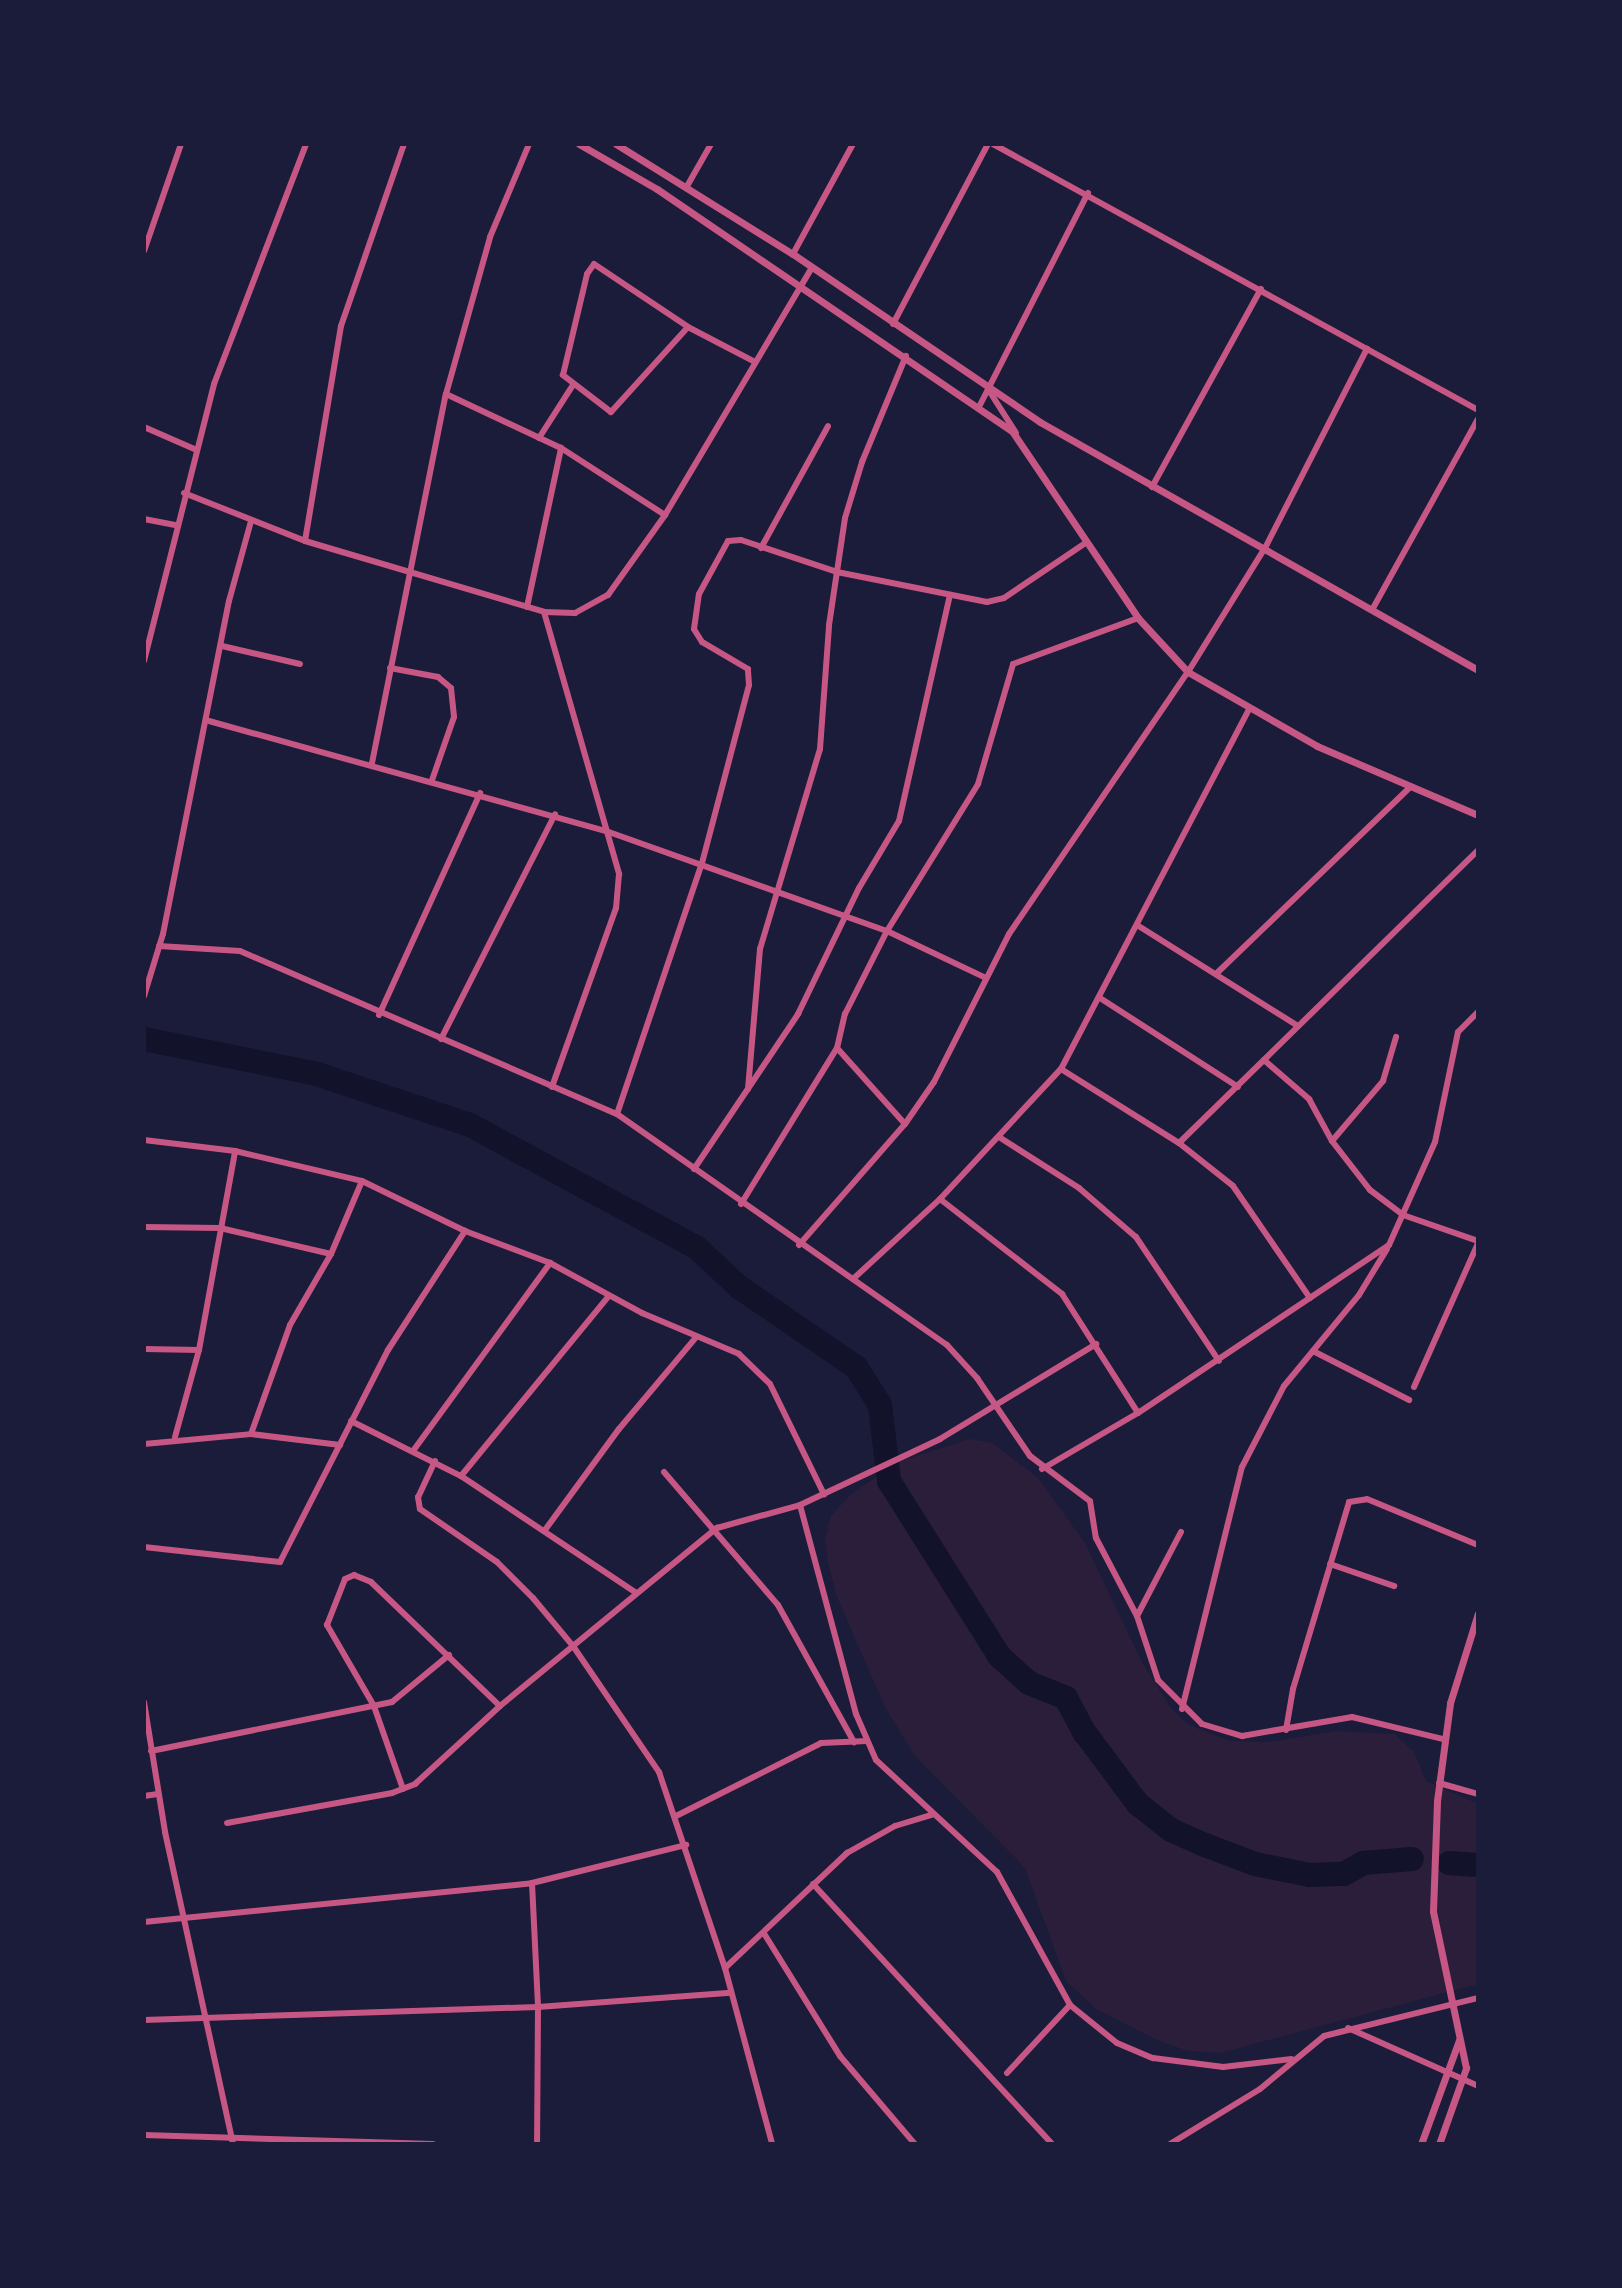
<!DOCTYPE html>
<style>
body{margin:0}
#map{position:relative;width:1622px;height:2288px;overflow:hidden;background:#1b1b3a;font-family:Ubuntu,sans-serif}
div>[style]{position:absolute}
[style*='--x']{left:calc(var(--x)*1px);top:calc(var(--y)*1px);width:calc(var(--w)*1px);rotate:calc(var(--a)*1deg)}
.green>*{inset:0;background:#2a1e3b}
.river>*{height:24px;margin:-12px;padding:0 12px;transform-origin:12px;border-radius:12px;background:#12122b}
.minor>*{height:6px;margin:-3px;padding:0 3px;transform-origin:3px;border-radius:3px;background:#c65784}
.tertiary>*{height:7px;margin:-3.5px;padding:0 3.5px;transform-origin:3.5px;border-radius:3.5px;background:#c65784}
span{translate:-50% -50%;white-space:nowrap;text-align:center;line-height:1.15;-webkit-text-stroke:7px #1b1b3a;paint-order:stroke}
.frame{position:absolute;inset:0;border:146px solid #1b1b3a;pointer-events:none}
</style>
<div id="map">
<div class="green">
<div style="clip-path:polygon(970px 1439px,992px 1443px,1038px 1478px,1085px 1543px,1143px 1664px,1171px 1708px,1189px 1725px,1230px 1741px,1270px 1742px,1336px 1731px,1394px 1734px,1414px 1752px,1426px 1781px,1478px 1804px,1478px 1984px,1220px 2053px,1188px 2051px,1157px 2040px,1096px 2009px,1066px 1981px,1025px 1868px,915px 1756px,885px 1707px,837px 1597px,828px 1562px,825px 1539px,831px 1516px,850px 1495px,900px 1461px)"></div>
</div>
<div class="river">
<div style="--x:144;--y:1039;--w:177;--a:11.4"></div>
<div style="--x:317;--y:1074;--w:161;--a:18.4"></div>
<div style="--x:470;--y:1125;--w:257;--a:28.4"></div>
<div style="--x:696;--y:1247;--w:59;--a:42.9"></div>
<div style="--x:739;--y:1287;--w:142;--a:34.4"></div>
<div style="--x:856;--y:1367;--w:45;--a:57.7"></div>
<div style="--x:880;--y:1405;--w:77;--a:83.2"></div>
<div style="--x:889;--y:1481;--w:207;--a:57.8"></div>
<div style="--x:999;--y:1656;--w:40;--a:42"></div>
<div style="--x:1029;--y:1683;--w:40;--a:22"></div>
<div style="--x:1066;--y:1698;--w:40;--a:62"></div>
<div style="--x:1085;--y:1733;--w:89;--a:53.3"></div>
<div style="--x:1138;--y:1804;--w:42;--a:38.2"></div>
<div style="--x:1171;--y:1830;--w:37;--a:24"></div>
<div style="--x:1205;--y:1845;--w:53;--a:20.8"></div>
<div style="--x:1255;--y:1864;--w:56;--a:11.3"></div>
<div style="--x:1310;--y:1875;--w:34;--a:-2"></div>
<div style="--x:1344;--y:1874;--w:22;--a:-30"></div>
<div style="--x:1363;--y:1863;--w:49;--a:-4.7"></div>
<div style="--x:1449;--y:1863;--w:29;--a:4"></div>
</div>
<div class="minor">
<div style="--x:993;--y:144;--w:553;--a:28.74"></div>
<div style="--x:686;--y:188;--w:51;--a:-60.4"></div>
<div style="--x:144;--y:251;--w:113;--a:-70.9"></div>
<div style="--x:793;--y:254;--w:125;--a:-61.4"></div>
<div style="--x:893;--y:324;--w:204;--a:-62.2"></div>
<div style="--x:688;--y:327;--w:115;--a:132.2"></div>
<div style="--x:611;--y:412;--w:61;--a:-142.4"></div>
<div style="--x:563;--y:375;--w:104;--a:-76.6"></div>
<div style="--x:587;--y:274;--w:12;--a:-55"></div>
<div style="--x:594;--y:264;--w:113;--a:33.8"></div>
<div style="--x:688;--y:327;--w:76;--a:27.6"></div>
<div style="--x:988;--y:389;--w:52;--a:57.5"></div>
<div style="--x:446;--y:394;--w:127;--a:25.2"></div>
<div style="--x:561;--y:448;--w:124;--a:32.8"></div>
<div style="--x:980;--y:405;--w:238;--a:-63"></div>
<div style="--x:144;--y:427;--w:55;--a:23.7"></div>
<div style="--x:539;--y:438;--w:63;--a:-57.3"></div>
<div style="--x:1152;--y:487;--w:226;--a:-61.2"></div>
<div style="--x:184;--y:493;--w:130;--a:21.6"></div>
<div style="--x:305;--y:541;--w:249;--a:16.5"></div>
<div style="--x:544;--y:612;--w:31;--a:2"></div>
<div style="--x:575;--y:613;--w:38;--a:-29"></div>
<div style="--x:608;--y:595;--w:98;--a:-54.5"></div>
<div style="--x:665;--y:515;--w:288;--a:-59.3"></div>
<div style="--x:144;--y:519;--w:33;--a:11"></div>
<div style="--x:305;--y:541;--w:218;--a:-80.5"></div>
<div style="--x:341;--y:326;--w:193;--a:-70.9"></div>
<div style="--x:761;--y:548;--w:139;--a:-61.2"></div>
<div style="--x:527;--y:607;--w:163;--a:-77.9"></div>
<div style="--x:1372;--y:610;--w:218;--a:-61"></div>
<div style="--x:544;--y:612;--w:273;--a:74"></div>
<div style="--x:619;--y:874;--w:34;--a:95"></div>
<div style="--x:616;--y:908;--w:190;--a:109.7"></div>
<div style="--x:222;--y:646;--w:80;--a:13"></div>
<div style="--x:144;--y:661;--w:286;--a:-75.8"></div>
<div style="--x:214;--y:384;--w:257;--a:-69"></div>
<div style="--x:390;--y:668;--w:49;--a:10.6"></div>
<div style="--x:438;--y:677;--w:17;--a:40"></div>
<div style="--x:451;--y:688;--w:29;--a:84"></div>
<div style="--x:454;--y:717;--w:67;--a:109.2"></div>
<div style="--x:209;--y:721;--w:412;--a:15.5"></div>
<div style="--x:606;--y:831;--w:298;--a:19.6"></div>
<div style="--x:887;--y:931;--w:107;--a:25.4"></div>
<div style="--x:372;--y:763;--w:376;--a:-78.7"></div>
<div style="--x:446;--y:394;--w:163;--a:-74.3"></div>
<div style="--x:490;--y:237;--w:101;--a:-67.2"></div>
<div style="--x:1137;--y:925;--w:190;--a:32.1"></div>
<div style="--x:159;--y:946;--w:81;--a:3.5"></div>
<div style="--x:240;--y:951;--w:411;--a:23.4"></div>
<div style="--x:617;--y:1114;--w:403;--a:35"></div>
<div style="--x:947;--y:1345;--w:45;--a:47.7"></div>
<div style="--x:977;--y:1378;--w:94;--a:55.8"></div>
<div style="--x:1030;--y:1456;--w:75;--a:36.9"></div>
<div style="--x:1090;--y:1501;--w:37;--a:81"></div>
<div style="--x:1096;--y:1538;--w:88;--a:62.3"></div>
<div style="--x:1137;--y:1616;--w:67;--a:71.8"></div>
<div style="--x:1158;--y:1680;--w:62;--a:45"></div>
<div style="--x:1202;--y:1724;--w:42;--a:16.7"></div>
<div style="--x:1242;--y:1736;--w:112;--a:-9.8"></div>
<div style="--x:1352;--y:1717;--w:94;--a:13.6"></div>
<div style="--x:1217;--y:973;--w:269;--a:-43.9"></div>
<div style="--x:144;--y:996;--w:65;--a:-73"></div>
<div style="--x:163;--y:934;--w:339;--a:-78.8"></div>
<div style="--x:229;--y:601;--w:83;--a:-74.6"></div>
<div style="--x:1100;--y:998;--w:164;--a:32.8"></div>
<div style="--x:379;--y:1015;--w:244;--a:-65.5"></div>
<div style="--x:441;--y:1039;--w:252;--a:-63.1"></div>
<div style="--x:837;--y:1048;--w:102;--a:48.2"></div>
<div style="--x:1264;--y:1060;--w:60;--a:40.9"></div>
<div style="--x:1309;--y:1099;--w:48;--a:61.3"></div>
<div style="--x:1332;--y:1141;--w:62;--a:52.2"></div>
<div style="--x:1370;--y:1190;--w:41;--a:37.1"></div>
<div style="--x:1403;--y:1215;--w:79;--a:19.1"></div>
<div style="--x:1061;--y:1069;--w:139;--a:32.1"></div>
<div style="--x:1179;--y:1143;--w:69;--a:38.5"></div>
<div style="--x:1233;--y:1186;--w:136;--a:55.5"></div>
<div style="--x:748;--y:1089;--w:141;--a:-85.1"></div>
<div style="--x:760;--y:949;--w:209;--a:-73.3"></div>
<div style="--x:820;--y:749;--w:124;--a:-85.8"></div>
<div style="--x:829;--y:625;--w:108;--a:-81.5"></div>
<div style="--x:845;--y:518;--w:59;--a:-73.1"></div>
<div style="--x:862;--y:462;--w:115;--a:-67.5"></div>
<div style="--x:617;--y:1114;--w:265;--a:-71.3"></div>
<div style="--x:702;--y:863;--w:184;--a:-75.2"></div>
<div style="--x:749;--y:685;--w:16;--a:-94"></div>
<div style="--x:748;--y:669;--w:53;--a:-149.6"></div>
<div style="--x:702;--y:642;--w:15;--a:-122"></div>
<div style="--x:694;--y:629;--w:35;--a:-82"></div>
<div style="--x:699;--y:594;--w:60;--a:-61.3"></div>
<div style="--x:728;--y:541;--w:13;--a:-4"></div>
<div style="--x:741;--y:540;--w:101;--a:18.4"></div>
<div style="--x:837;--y:572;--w:153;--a:11.3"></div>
<div style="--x:987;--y:602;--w:17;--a:-13"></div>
<div style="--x:1004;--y:598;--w:100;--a:-34"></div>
<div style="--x:999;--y:1137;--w:95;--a:32.5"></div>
<div style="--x:1079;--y:1188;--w:75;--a:40.7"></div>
<div style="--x:1136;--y:1237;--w:149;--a:56.2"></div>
<div style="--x:144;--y:1140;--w:92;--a:6.9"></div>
<div style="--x:235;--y:1151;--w:130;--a:13.3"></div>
<div style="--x:362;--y:1181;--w:114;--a:25.9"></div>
<div style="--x:465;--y:1231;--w:91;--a:20.6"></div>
<div style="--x:550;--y:1263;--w:105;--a:28.5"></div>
<div style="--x:642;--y:1313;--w:105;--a:22.9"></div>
<div style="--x:739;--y:1354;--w:43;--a:44.1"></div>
<div style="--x:770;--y:1384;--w:123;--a:63.9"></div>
<div style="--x:1332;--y:1141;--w:79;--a:-49.6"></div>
<div style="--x:1383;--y:1081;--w:46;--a:-73.5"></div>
<div style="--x:1179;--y:1143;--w:419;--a:-44.4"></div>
<div style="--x:694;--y:1169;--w:187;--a:-56.1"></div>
<div style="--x:798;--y:1014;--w:140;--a:-64.2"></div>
<div style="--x:859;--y:888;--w:78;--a:-59.2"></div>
<div style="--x:899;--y:821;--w:232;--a:-77.3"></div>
<div style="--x:940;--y:1199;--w:155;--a:37.9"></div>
<div style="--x:1062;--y:1294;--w:141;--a:57.4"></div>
<div style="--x:741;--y:1204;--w:183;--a:-58.4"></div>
<div style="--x:837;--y:1048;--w:35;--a:-77"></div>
<div style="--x:845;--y:1014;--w:93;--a:-63.2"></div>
<div style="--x:887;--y:931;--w:173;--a:-58.2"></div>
<div style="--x:978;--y:784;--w:125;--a:-73.7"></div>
<div style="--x:1013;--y:664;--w:133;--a:-20.2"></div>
<div style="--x:144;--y:1227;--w:76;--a:0.8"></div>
<div style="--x:220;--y:1228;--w:114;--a:13.2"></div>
<div style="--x:799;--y:1245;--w:161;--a:-48.8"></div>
<div style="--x:905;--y:1124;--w:51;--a:-55.4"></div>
<div style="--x:934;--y:1082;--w:166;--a:-63.1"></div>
<div style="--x:1009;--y:934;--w:317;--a:-55.7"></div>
<div style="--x:1188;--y:672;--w:146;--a:-58.2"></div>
<div style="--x:1265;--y:548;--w:224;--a:-62.9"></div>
<div style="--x:853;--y:1279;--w:118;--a:-42.6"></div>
<div style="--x:940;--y:1199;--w:178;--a:-47.1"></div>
<div style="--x:1061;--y:1069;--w:406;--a:-62.4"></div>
<div style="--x:144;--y:1349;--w:55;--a:1"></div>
<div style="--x:1313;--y:1351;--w:108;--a:27"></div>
<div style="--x:1414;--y:1387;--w:158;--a:-66"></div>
<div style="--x:351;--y:1421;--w:123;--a:26.6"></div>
<div style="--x:461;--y:1476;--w:209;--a:33.7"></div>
<div style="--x:251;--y:1434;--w:116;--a:-70.3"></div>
<div style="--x:290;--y:1325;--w:82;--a:-60"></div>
<div style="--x:331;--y:1254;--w:79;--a:-67"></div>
<div style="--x:175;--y:1437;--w:90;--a:-74.6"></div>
<div style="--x:199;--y:1350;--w:202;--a:-79.7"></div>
<div style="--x:144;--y:1444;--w:107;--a:-5.3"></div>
<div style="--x:251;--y:1434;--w:90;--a:7"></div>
<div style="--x:413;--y:1451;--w:233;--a:-53.9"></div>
<div style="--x:435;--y:1461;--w:40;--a:115"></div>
<div style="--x:418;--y:1497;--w:12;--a:81"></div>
<div style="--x:420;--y:1509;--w:93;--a:34.5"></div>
<div style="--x:497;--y:1562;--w:51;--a:45"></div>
<div style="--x:533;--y:1598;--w:62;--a:50.2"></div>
<div style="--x:573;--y:1646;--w:153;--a:55.7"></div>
<div style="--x:659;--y:1772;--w:207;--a:71.4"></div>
<div style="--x:725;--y:1968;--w:182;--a:75"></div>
<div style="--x:1042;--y:1469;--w:111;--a:-30.3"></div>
<div style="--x:1138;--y:1413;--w:302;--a:-33.8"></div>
<div style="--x:1389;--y:1245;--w:113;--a:-65.9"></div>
<div style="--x:1435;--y:1142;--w:112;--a:-78.2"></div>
<div style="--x:1458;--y:1032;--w:28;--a:-45"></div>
<div style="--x:664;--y:1472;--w:175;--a:49.4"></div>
<div style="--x:778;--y:1605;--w:157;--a:61"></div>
<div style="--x:461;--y:1476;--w:233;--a:-50.6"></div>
<div style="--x:800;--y:1505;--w:216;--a:75"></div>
<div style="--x:856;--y:1714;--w:50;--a:66.5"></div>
<div style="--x:876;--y:1760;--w:165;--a:42.8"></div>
<div style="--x:997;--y:1872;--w:152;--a:61.2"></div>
<div style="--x:1070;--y:2005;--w:60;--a:39"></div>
<div style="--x:1117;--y:2043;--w:39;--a:23"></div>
<div style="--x:1153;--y:2058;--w:71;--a:7.3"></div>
<div style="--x:1223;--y:2067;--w:69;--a:-6.6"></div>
<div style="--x:545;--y:1530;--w:125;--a:-53.8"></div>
<div style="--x:619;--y:1429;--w:121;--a:-50"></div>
<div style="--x:144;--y:1547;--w:137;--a:6.3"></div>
<div style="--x:280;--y:1562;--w:238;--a:-63"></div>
<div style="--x:388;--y:1350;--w:142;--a:-57.1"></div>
<div style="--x:1330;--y:1564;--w:68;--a:19"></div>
<div style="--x:1137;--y:1616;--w:95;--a:-62.4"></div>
<div style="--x:144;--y:1702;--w:132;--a:80.8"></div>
<div style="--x:165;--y:1832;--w:319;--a:77.7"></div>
<div style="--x:1182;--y:1709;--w:249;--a:-76.1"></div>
<div style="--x:1242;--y:1467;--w:91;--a:-62.6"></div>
<div style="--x:1284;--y:1386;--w:118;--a:-50.5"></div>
<div style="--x:1359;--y:1295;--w:54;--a:-58.7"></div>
<div style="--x:1286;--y:1730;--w:42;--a:-80.3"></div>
<div style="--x:1293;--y:1689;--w:195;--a:-73.3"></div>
<div style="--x:1349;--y:1502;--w:18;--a:-9"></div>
<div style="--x:1367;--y:1499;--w:120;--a:22.5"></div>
<div style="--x:151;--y:1751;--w:246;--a:-11.5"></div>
<div style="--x:392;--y:1702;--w:74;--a:-39.5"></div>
<div style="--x:1439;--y:1783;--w:41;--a:15.8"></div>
<div style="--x:403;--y:1789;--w:88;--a:-109.3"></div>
<div style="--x:374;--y:1706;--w:94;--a:-120.1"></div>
<div style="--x:327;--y:1625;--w:49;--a:-68.6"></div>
<div style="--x:345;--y:1579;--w:10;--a:-24"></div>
<div style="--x:354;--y:1575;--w:18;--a:22"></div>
<div style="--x:371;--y:1582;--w:179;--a:43.9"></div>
<div style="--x:144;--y:1796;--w:14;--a:-8"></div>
<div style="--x:676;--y:1816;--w:162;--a:-26.7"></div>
<div style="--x:821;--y:1743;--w:46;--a:-2.5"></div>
<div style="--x:227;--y:1823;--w:168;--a:-10.3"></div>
<div style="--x:392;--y:1793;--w:25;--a:-21"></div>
<div style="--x:415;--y:1784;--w:115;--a:-42.5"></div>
<div style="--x:500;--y:1706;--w:281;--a:-39.4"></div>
<div style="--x:717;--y:1528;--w:86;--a:-15.5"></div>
<div style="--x:800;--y:1505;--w:155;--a:-25.2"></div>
<div style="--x:940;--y:1439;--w:183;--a:-31.3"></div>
<div style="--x:532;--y:1883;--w:124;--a:87.2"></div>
<div style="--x:538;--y:2007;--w:137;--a:90.4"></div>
<div style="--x:813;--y:1884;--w:353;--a:47.4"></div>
<div style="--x:144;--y:1922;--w:390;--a:-5.7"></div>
<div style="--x:532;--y:1883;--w:159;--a:-13.9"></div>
<div style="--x:765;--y:1935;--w:142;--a:58.2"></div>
<div style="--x:840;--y:2056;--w:116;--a:49.6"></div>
<div style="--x:725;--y:1968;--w:168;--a:-43.3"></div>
<div style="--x:847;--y:1853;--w:55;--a:-29.4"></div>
<div style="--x:895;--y:1826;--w:39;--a:-17"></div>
<div style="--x:144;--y:2020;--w:394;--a:-1.9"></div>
<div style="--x:538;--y:2007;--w:193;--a:-4.2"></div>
<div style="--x:1348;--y:2028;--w:142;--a:24"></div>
<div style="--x:1007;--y:2073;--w:93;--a:-47.2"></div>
<div style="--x:144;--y:2135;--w:289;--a:1.8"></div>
<div style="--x:1170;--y:2144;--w:105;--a:-31.4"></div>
<div style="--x:1260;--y:2089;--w:83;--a:-39.6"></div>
<div style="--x:1324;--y:2036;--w:159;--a:-13.9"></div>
</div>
<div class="tertiary">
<div style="--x:579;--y:144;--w:90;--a:30"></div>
<div style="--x:657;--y:189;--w:430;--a:34.3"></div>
<div style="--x:1012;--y:431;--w:225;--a:56"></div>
<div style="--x:1138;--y:618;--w:74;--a:47.2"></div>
<div style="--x:1188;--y:672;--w:149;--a:29.8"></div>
<div style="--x:1317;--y:746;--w:175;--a:23.2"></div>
<div style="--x:616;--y:144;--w:208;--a:31.9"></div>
<div style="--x:793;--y:254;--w:299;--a:34.2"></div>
<div style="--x:1040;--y:422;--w:503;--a:29.52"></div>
<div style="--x:1421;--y:2144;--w:111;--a:-69.9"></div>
<div style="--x:1439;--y:2144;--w:81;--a:-70.4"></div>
<div style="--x:1466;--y:2068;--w:160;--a:-101.9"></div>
<div style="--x:1433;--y:1911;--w:110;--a:-87.9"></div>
<div style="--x:1437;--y:1801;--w:99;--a:-82.4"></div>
<div style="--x:1450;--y:1703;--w:94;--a:-72.7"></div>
</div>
<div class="frame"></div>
</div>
